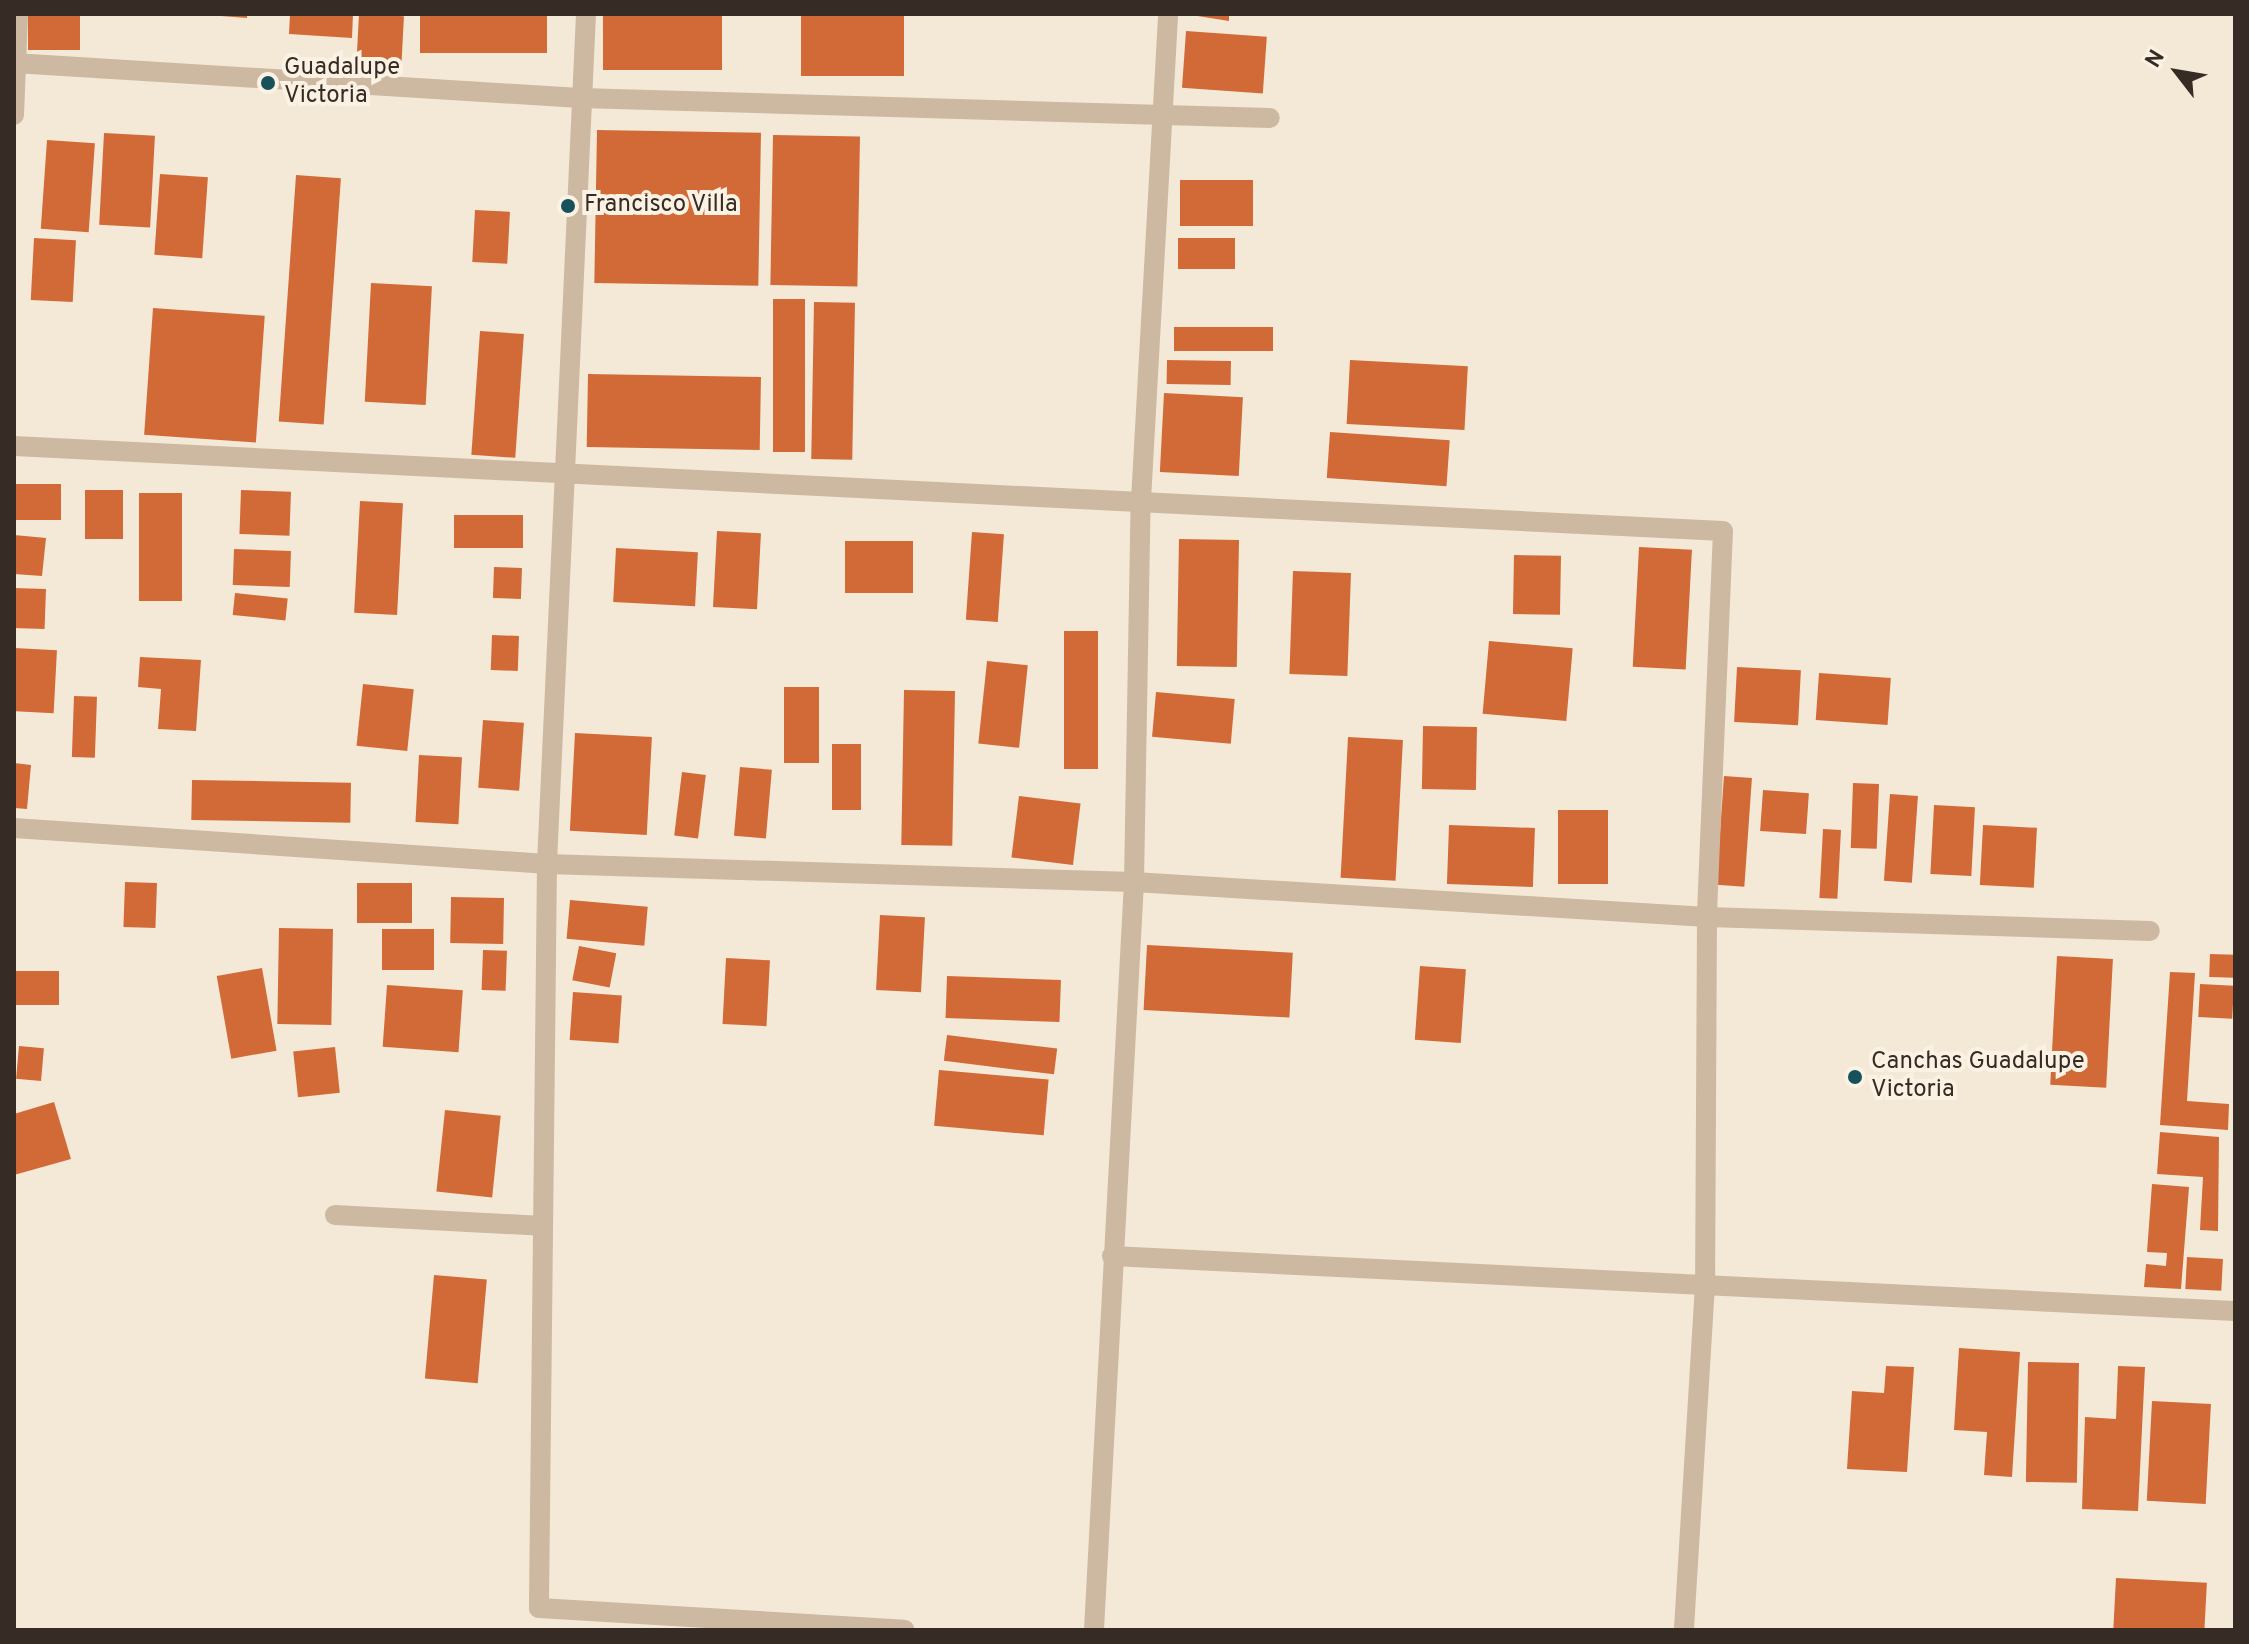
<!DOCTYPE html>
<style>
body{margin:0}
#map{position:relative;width:2249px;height:1644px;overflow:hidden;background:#f4e9d7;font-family:Overpass,sans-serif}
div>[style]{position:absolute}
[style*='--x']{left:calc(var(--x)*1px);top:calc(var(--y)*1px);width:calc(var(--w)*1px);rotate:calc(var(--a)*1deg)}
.building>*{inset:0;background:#d26a37;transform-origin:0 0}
.minor>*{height:20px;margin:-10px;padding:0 10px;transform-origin:10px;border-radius:10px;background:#cdb9a2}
.dots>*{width:22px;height:22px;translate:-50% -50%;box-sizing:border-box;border:4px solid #fbf2e4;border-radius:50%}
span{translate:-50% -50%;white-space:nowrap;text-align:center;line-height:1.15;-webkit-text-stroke:8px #fbf2e4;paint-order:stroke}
.poi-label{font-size:24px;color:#372c25}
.left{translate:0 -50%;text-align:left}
.frame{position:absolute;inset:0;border:16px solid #372c25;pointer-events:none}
.north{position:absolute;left:2137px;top:32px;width:80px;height:80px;-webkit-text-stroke:6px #fbf2e4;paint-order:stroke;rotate:301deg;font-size:22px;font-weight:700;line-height:32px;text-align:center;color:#372c25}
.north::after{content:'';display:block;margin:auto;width:28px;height:36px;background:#372c25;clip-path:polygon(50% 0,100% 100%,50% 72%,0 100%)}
</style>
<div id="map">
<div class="building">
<div style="left:28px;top:14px;width:52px;height:36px"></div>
<div style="clip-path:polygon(221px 14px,247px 14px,247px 18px,221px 16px)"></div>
<div style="clip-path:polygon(290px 14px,353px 14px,352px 38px,289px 34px)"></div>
<div style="left:359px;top:14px;width:45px;height:48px;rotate:3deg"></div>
<div style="left:420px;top:14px;width:127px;height:39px"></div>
<div style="left:603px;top:14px;width:119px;height:56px"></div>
<div style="left:801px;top:14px;width:103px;height:62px"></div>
<div style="clip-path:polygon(1185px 14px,1229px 14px,1229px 21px)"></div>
<div style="left:1186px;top:31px;width:81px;height:57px;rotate:4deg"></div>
<div style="left:597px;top:130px;width:164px;height:153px;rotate:1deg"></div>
<div style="left:104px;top:133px;width:51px;height:92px;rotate:3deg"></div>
<div style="left:773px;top:135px;width:87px;height:150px;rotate:1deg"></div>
<div style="left:47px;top:140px;width:48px;height:89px;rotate:4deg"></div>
<div style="left:160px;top:174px;width:48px;height:81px;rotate:4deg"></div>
<div style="left:296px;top:175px;width:45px;height:247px;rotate:4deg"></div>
<div style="left:1253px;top:180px;width:46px;height:73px;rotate:90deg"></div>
<div style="left:475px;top:210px;width:35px;height:52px;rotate:3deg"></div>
<div style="left:34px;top:238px;width:42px;height:62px;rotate:3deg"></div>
<div style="left:1178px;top:238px;width:57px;height:31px"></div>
<div style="left:371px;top:283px;width:61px;height:119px;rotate:3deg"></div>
<div style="left:773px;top:299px;width:32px;height:153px"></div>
<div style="left:814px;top:302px;width:41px;height:157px;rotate:1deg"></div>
<div style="left:153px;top:308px;width:112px;height:127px;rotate:4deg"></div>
<div style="left:1273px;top:327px;width:24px;height:99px;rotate:90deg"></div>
<div style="left:480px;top:331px;width:44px;height:124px;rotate:4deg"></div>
<div style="left:1167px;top:360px;width:64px;height:24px;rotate:1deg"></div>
<div style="left:1350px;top:360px;width:118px;height:64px;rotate:3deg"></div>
<div style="left:588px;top:374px;width:173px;height:73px;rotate:1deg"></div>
<div style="left:1164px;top:393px;width:79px;height:79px;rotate:3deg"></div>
<div style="left:1330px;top:432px;width:120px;height:46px;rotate:4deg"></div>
<div style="left:14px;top:484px;width:47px;height:36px"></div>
<div style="left:85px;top:490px;width:38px;height:49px"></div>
<div style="left:241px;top:490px;width:50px;height:44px;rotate:2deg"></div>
<div style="left:139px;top:493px;width:43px;height:108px"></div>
<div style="left:360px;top:501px;width:43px;height:112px;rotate:3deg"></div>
<div style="left:454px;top:515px;width:69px;height:33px"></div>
<div style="left:717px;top:531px;width:44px;height:76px;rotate:3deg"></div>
<div style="left:972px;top:532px;width:32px;height:88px;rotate:4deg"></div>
<div style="clip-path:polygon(14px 535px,46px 538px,42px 576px,14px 574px)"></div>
<div style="left:1179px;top:539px;width:60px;height:127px;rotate:1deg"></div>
<div style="left:913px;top:541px;width:52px;height:68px;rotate:90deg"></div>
<div style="left:1639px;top:547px;width:53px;height:120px;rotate:3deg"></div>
<div style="left:616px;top:548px;width:82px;height:54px;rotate:3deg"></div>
<div style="left:234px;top:549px;width:57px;height:36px;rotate:2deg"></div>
<div style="left:1514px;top:555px;width:47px;height:59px;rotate:1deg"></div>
<div style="left:494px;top:567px;width:28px;height:31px;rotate:2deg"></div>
<div style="left:1293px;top:571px;width:58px;height:103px;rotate:2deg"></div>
<div style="left:14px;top:588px;width:32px;height:40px;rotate:2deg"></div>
<div style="left:235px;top:593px;width:53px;height:22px;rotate:6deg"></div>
<div style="left:1064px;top:631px;width:34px;height:138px"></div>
<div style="left:492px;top:635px;width:27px;height:35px;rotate:2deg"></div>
<div style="left:1489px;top:641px;width:84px;height:73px;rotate:5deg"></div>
<div style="left:14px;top:648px;width:43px;height:63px;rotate:3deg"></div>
<div style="clip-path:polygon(140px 657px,201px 660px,196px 731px,158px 729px,161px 689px,138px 687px)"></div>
<div style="left:987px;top:661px;width:41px;height:83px;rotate:6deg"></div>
<div style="left:1737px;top:667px;width:64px;height:55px;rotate:3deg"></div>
<div style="left:1819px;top:673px;width:72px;height:47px;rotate:4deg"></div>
<div style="left:363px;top:684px;width:51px;height:62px;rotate:6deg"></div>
<div style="left:784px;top:687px;width:35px;height:76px"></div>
<div style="left:904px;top:690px;width:51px;height:155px;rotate:1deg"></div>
<div style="left:1156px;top:692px;width:79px;height:45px;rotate:5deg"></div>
<div style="left:74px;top:696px;width:23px;height:61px;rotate:2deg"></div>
<div style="left:483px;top:720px;width:41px;height:68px;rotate:4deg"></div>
<div style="left:1423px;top:726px;width:54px;height:63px;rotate:1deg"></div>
<div style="left:575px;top:733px;width:77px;height:98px;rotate:3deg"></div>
<div style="left:1348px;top:737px;width:55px;height:141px;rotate:3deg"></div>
<div style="left:832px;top:744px;width:29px;height:66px"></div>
<div style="left:419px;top:755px;width:43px;height:67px;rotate:3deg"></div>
<div style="clip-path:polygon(14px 763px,31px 765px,27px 809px,14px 808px)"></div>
<div style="left:740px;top:767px;width:32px;height:69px;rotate:5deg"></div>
<div style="left:682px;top:772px;width:24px;height:64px;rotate:7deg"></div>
<div style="left:1724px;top:776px;width:28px;height:109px;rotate:4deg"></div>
<div style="left:192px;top:780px;width:159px;height:40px;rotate:1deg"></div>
<div style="left:1853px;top:783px;width:26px;height:65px;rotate:2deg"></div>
<div style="left:1763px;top:790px;width:46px;height:41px;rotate:4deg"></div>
<div style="left:1890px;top:794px;width:28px;height:87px;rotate:4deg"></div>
<div style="left:1019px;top:796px;width:62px;height:62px;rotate:7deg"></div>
<div style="left:1934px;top:805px;width:41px;height:69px;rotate:3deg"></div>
<div style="left:1558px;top:810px;width:50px;height:74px"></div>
<div style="left:1449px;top:825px;width:86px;height:59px;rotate:2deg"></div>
<div style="left:1983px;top:825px;width:54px;height:60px;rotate:3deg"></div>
<div style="left:1823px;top:829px;width:18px;height:69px;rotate:3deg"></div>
<div style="left:125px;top:882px;width:32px;height:45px;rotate:2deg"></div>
<div style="left:357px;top:883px;width:55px;height:40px"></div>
<div style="left:451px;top:897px;width:53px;height:46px;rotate:1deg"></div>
<div style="left:570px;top:900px;width:78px;height:39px;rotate:5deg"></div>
<div style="left:880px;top:915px;width:45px;height:75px;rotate:3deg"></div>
<div style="left:279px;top:928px;width:54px;height:96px;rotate:1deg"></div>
<div style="left:382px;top:929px;width:52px;height:41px"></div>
<div style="left:1147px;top:945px;width:146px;height:65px;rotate:3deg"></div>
<div style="left:579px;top:946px;width:38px;height:35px;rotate:11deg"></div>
<div style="left:483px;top:950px;width:24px;height:40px;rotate:2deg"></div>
<div style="left:2210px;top:954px;width:25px;height:23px;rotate:2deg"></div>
<div style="left:2057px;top:956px;width:56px;height:129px;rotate:3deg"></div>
<div style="left:726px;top:958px;width:44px;height:66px;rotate:3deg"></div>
<div style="left:1420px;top:966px;width:46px;height:74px;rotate:4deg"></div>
<div style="left:262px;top:968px;width:84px;height:46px;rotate:80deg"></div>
<div style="left:14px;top:971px;width:45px;height:34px"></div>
<div style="clip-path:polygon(2170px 972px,2195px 973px,2187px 1101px,2229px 1104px,2228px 1130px,2160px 1125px)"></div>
<div style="left:947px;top:976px;width:114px;height:42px;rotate:2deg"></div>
<div style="left:2200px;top:984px;width:34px;height:33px;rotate:3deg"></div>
<div style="left:387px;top:985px;width:76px;height:62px;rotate:4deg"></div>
<div style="left:573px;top:992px;width:49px;height:48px;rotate:4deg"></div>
<div style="left:947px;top:1035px;width:111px;height:26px;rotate:7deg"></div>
<div style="left:19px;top:1046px;width:25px;height:33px;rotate:5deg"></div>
<div style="left:335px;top:1047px;width:46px;height:42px;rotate:84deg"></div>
<div style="left:939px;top:1070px;width:110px;height:56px;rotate:5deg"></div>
<div style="clip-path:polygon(54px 1102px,71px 1159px,14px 1175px,14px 1114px)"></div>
<div style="left:445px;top:1110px;width:56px;height:82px;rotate:6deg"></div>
<div style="clip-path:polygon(2160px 1132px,2219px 1137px,2218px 1231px,2200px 1230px,2203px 1177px,2157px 1174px)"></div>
<div style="clip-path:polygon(2152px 1184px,2189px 1187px,2181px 1289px,2144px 1287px,2146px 1264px,2166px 1266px,2167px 1253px,2147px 1252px)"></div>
<div style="left:2187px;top:1257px;width:36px;height:32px;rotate:3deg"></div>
<div style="left:434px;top:1275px;width:53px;height:104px;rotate:5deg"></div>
<div style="clip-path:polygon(1959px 1348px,2020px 1352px,2012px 1477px,1984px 1475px,1987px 1432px,1954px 1430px)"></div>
<div style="left:2028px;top:1362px;width:51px;height:120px;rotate:1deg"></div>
<div style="clip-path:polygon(1886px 1366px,1914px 1367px,1907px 1472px,1847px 1469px,1852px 1391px,1884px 1393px)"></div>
<div style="clip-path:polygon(2118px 1366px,2145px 1367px,2138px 1511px,2082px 1509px,2085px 1417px,2116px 1419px)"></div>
<div style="left:2152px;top:1401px;width:59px;height:100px;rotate:3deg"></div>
<div style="left:2116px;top:1578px;width:91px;height:52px;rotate:3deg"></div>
</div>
<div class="minor">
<div style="--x:586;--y:14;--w:851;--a:92.63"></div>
<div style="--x:547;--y:864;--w:744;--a:90.62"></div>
<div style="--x:539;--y:1608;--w:366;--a:3.4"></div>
<div style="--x:14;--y:63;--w:567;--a:3.54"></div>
<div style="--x:580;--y:98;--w:690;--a:1.66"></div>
<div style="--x:14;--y:115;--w:101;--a:-87.7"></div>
<div style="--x:14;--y:446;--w:1711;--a:2.85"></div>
<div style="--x:1723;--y:531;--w:386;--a:92.4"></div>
<div style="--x:1707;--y:917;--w:368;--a:90.3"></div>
<div style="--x:1705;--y:1285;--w:346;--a:93.5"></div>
<div style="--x:14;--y:828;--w:534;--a:3.86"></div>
<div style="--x:547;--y:864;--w:587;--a:1.76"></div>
<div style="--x:1134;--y:882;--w:574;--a:3.5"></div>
<div style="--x:1707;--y:917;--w:443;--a:1.8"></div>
<div style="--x:335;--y:1215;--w:208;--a:3"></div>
<div style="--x:1112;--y:1256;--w:1124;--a:2.8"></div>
<div style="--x:1094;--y:1630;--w:749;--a:-86.94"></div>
<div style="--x:1134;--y:882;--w:382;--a:-89"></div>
<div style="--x:1141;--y:500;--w:487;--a:-86.8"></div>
</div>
<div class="dots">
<div style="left:268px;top:83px;background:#17515c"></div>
<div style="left:568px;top:206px;background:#17515c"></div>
<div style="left:1855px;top:1077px;background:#17515c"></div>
</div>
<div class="poi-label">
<span class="left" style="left:284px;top:83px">Guadalupe<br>Victoria</span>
<span class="left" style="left:584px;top:206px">Francisco Villa</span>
<span class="left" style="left:1871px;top:1077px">Canchas Guadalupe<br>Victoria</span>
</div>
<div class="frame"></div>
<div class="north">N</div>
</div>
